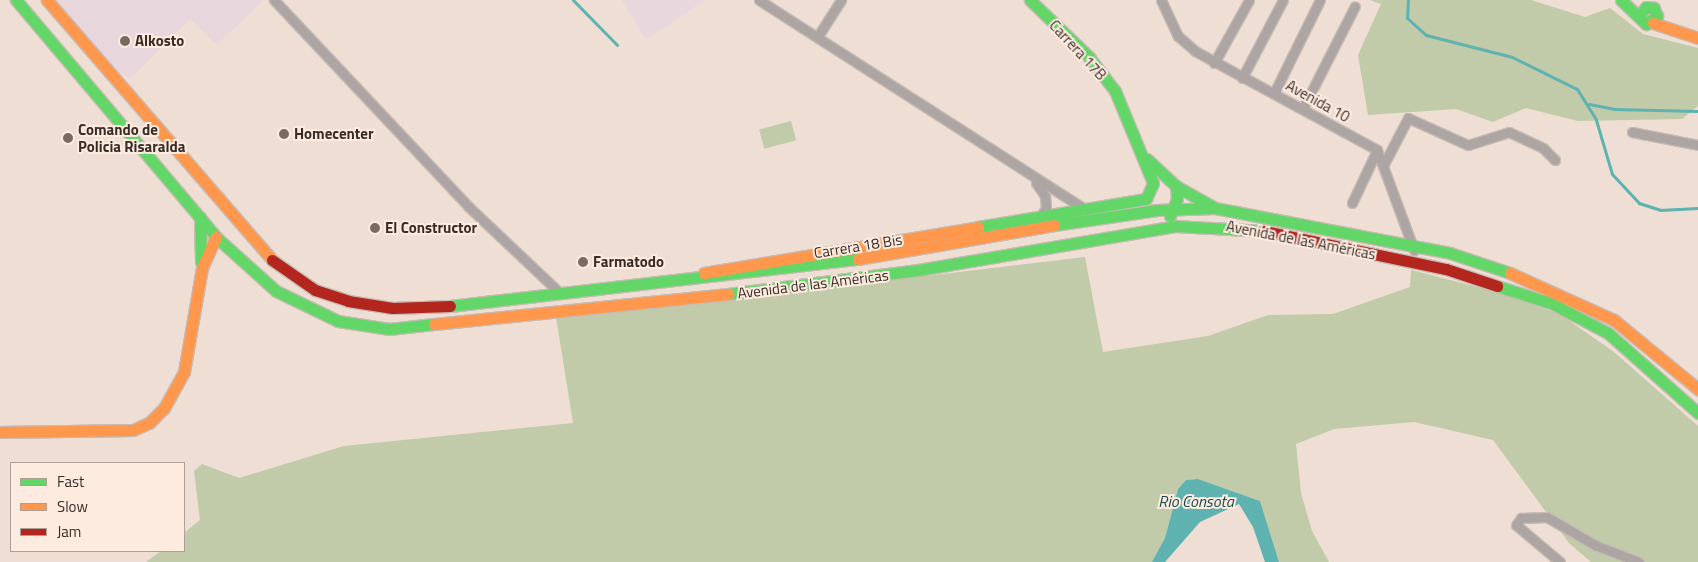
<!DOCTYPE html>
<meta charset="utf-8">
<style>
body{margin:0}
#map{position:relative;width:1698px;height:562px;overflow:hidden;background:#eeded4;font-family:"Titillium Web",sans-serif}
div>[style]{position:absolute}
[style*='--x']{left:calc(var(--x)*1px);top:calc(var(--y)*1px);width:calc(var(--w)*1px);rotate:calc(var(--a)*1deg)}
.commercial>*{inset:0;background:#e7d7dd}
.education>*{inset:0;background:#e8d7dc}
.green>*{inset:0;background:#c1caa9;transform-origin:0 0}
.water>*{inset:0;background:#5eb2b0}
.stream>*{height:3px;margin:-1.5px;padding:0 1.5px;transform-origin:1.5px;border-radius:1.5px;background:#5eb2b0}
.roads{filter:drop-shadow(1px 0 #c7bbb4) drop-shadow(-1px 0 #c7bbb4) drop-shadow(0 1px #c7bbb4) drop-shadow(0 -1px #c7bbb4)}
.street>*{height:9px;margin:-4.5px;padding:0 4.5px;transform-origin:4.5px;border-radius:4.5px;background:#aca5a3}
.fast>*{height:11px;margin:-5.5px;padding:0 5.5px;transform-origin:5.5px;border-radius:5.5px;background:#63d668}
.slow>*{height:11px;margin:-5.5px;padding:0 5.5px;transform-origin:5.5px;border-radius:5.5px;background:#ff974d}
.jam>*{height:11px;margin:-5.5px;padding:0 5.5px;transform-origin:5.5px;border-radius:5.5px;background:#b3261e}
.dots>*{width:14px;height:14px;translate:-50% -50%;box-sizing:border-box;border:2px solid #fdebe0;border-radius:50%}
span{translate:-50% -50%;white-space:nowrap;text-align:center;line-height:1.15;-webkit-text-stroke:4px #fdebe0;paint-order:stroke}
.poi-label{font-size:15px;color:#382d26;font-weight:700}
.left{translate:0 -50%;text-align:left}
.street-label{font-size:15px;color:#382d26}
.water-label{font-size:16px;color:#17494a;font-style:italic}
.legend{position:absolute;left:10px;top:462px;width:175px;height:90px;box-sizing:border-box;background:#fdebe0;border:1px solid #ae9f96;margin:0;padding:6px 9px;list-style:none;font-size:15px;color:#382d26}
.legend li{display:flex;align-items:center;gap:10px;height:25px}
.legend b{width:25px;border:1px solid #ae9f96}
</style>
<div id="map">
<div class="commercial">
<div style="clip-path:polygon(47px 0,263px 0,217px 45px,190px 19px,130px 79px,109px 65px)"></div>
</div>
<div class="education">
<div style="clip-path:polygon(622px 0,705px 0,646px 40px)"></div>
</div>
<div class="green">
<div style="clip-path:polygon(1370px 0,1531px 0,1585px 17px,1610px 8px,1643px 34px,1698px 48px,1698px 106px,1682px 119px,1578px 121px,1526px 108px,1493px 122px,1456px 109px,1368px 115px,1358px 55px,1381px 4px)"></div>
<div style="left:791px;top:121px;width:20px;height:33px;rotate:75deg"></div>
<div style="clip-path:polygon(1085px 257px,1103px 352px,1208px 336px,1268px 315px,1333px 314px,1410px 287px,1411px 270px,1513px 296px,1561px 315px,1614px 352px,1698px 426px,1698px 562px,1591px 562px,1569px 543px,1493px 440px,1414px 422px,1334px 429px,1296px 444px,1301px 493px,1312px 531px,1329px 562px,1279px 562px,1260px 501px,1198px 479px,1186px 480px,1178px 489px,1165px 538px,1153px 562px,146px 562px,161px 551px,184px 551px,184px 533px,200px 520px,194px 471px,202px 464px,239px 478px,344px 446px,573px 423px,555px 311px,859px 284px)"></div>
</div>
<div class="water">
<div style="clip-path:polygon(1198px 479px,1260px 501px,1279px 562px,1265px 562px,1253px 527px,1239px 504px,1200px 522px,1165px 562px,1152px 562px,1165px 538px,1178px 489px,1186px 480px)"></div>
</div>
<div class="stream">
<div style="--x:573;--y:0;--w:63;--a:45.6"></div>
<div style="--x:1408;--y:0;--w:18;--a:93"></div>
<div style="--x:1407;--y:18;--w:25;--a:42"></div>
<div style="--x:1426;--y:35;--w:89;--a:14.3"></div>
<div style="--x:1512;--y:57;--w:72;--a:26.2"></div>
<div style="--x:1577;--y:89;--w:36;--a:58"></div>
<div style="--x:1596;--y:120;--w:56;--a:73.5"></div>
<div style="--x:1612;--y:174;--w:40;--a:47"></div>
<div style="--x:1639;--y:203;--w:22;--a:18"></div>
<div style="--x:1660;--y:210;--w:38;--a:-3"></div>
<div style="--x:1589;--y:104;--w:25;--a:11"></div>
<div style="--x:1614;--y:109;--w:84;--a:1.4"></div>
</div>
<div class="roads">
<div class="street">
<div style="--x:274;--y:0;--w:284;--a:46.7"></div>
<div style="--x:469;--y:207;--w:125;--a:43.4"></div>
<div style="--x:759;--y:0;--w:389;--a:32.7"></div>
<div style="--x:1161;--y:0;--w:40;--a:65"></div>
<div style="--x:1178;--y:36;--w:23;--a:41"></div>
<div style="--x:1195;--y:51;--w:207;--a:28.5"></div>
<div style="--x:1377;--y:150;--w:107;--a:69.7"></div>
<div style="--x:818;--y:36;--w:43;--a:-57.4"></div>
<div style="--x:1214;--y:63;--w:72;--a:-60.9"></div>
<div style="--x:1242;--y:78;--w:88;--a:-62.3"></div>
<div style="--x:1274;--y:93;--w:104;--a:-63.7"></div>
<div style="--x:1303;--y:108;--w:114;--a:-63"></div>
<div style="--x:1632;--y:132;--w:67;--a:11.1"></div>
<div style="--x:1384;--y:164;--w:52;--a:-62.4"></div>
<div style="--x:1408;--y:118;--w:66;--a:24.2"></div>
<div style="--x:1468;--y:145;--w:43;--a:-17.6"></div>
<div style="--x:1509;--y:132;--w:38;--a:25"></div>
<div style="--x:1543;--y:148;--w:17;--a:45"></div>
<div style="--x:1036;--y:183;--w:16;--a:55"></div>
<div style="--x:1045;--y:196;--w:12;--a:85"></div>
<div style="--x:1046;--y:208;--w:14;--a:124"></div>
<div style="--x:1352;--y:203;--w:59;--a:-64.7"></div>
<div style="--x:1560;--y:562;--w:57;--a:-139.9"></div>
<div style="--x:1516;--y:525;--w:9;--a:-54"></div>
<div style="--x:1521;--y:518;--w:26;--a:-2"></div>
<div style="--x:1547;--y:517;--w:56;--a:30.3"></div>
<div style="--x:1595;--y:545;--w:47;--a:21.1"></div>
</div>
<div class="fast">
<div style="--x:16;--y:0;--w:310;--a:49.8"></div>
<div style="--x:216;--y:237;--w:81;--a:42"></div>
<div style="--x:276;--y:291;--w:69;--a:25.8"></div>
<div style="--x:338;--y:321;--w:52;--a:8.9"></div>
<div style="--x:389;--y:329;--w:45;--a:-6.3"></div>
<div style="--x:1621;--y:0;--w:35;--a:44"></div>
<div style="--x:1646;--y:24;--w:14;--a:-36"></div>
<div style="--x:1657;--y:16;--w:9;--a:-111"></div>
<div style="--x:1654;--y:8;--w:8;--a:-173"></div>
<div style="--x:1646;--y:7;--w:11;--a:128"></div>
<div style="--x:1147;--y:159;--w:40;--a:43"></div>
<div style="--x:1176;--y:186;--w:45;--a:29.4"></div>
<div style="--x:1170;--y:216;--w:18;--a:-68"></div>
<div style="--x:1177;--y:199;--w:13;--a:-94"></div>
<div style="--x:200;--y:217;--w:45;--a:88.7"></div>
<div style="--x:1054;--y:225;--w:104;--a:-8.3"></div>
<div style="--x:1157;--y:210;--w:58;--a:-2"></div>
<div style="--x:1215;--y:208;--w:239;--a:10.8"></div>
<div style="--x:1450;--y:253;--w:63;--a:18.4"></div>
<div style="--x:978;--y:227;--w:170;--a:-9.5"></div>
<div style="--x:1146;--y:199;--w:17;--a:-66"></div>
<div style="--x:1153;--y:183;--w:100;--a:-112.4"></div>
<div style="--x:1115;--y:91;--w:43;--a:-127.4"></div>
<div style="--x:1089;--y:57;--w:82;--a:-136"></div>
<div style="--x:1497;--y:286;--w:57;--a:17.5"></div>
<div style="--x:1551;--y:303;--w:64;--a:27.8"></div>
<div style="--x:1608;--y:333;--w:120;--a:41.6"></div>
<div style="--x:728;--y:294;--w:192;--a:-7.2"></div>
<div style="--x:918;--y:270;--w:262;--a:-9.7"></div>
<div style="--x:1176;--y:226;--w:88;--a:3.3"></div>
<div style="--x:450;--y:306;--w:411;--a:-6.6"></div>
</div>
<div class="slow">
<div style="--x:47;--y:0;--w:344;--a:49.1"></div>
<div style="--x:1653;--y:23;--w:47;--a:18.4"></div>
<div style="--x:858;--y:259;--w:199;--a:-9.8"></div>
<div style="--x:704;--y:273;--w:278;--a:-9.5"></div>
<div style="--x:1510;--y:273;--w:114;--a:24.3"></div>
<div style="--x:1614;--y:320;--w:109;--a:39.4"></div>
<div style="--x:434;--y:324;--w:296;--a:-5.8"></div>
<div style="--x:0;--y:432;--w:133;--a:-0.9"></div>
<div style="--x:133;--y:430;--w:17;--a:-24"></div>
<div style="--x:149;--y:423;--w:21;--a:-45"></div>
<div style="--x:164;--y:408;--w:41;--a:-60.9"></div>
<div style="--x:184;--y:372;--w:106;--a:-80.2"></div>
<div style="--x:202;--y:268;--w:34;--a:-66"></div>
</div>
<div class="jam">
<div style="--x:1264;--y:231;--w:186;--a:11.8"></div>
<div style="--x:1446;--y:269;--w:54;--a:18.4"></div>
<div style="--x:272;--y:260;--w:52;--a:34.9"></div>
<div style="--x:315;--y:290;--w:35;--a:18"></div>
<div style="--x:348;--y:301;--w:45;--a:9"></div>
<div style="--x:392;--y:308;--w:58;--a:-2"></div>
</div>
</div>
<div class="dots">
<div style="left:125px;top:41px;background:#786b63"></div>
<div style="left:284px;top:134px;background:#786b63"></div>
<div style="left:68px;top:138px;background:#786b63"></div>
<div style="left:375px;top:228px;background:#786b63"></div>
<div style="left:583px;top:262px;background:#786b63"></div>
</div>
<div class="poi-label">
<span class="left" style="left:135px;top:41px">Alkosto</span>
<span class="left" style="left:78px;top:138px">Comando de<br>Policia Risaralda</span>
<span class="left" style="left:294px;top:134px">Homecenter</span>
<span class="left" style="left:385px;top:228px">El Constructor</span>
<span class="left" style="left:593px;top:262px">Farmatodo</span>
</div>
<div class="street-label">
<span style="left:1078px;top:50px;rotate:47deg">Carrera 17B</span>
<span style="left:1318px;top:101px;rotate:29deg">Avenida 10</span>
<span style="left:1301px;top:240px;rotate:11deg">Avenida de las Américas</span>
<span style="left:858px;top:246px;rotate:-9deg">Carrera 18 Bis</span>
<span style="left:813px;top:284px;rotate:-7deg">Avenida de las Américas</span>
</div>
<div class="water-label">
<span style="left:1196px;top:501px">Rio Consota</span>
</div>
<ul class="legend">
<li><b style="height:6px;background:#63d668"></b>Fast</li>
<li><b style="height:6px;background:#ff974d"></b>Slow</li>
<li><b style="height:6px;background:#b3261e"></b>Jam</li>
</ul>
</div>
